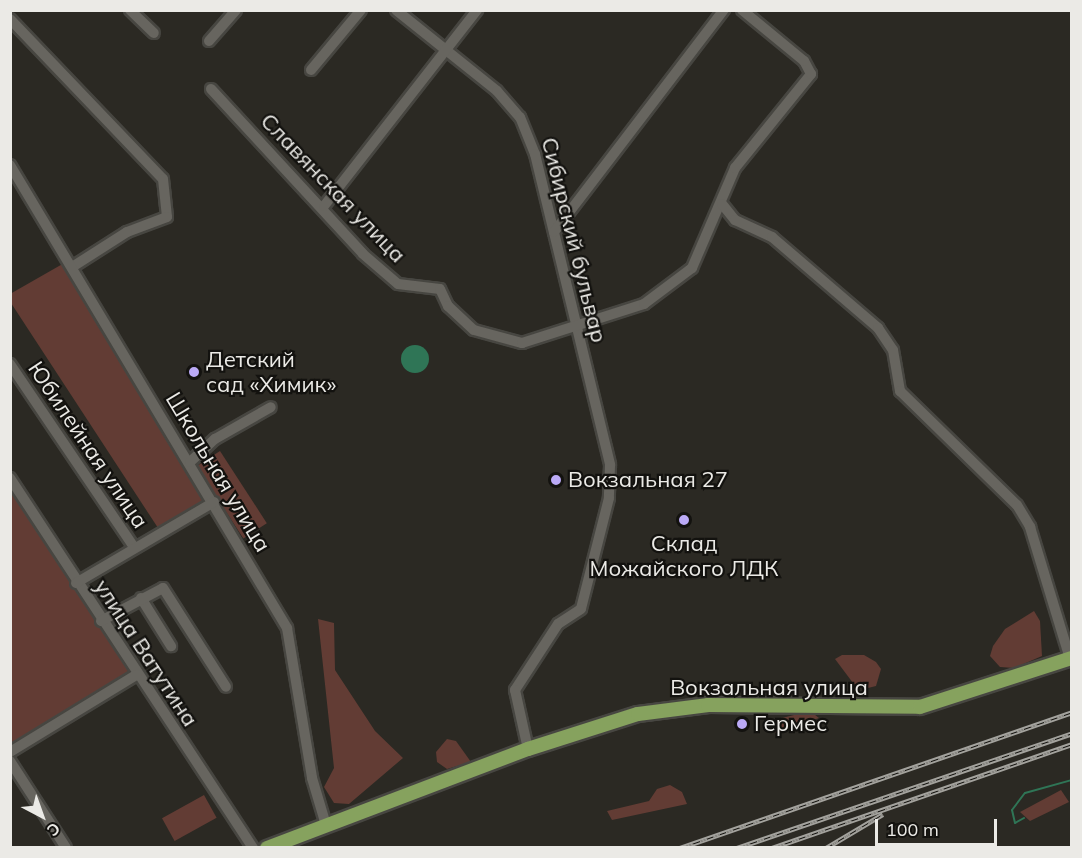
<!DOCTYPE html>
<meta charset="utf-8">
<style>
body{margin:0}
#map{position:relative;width:1082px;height:858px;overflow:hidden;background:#2b2923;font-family:Mulish,sans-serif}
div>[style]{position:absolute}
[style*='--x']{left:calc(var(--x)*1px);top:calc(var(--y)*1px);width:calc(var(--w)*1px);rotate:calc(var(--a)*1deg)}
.green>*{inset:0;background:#623c34;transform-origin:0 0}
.water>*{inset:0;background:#2f7556}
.round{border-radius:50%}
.stream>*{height:2px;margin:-1px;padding:0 1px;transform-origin:1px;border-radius:1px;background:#2f7556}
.roads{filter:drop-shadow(2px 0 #474641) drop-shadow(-2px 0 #474641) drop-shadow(0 2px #474641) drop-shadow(0 -2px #474641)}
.minor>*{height:10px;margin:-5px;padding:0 5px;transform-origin:5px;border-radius:5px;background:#67655f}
.major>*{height:14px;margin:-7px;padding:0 7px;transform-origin:7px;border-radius:7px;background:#86a25e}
.rail>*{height:4.5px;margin-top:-2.25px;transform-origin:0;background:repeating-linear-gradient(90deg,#13120f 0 7px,#a3a29d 0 14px);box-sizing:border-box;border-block:2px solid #a3a29d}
.dots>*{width:16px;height:16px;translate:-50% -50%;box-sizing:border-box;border:3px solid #13120f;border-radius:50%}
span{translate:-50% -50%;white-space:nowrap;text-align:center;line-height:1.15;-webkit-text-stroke:4.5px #13120f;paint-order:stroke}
.street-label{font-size:22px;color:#ebeae6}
.poi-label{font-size:22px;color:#ebeae6}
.left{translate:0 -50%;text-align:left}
.frame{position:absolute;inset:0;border:12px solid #ebeae6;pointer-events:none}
.north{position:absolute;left:12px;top:786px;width:60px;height:60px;-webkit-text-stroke:4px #13120f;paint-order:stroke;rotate:139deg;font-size:16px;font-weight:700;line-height:24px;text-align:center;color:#ebeae6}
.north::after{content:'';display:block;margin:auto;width:21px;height:27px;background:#ebeae6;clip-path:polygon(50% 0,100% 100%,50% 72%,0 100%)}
.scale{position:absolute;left:875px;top:819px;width:122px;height:27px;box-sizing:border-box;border:3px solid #ebeae6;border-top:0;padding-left:8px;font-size:18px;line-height:21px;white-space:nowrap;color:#ebeae6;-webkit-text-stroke:4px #13120f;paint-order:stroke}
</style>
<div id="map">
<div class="green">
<div style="clip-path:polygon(66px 262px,212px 502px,160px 531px,11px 303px,10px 294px)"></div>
<div style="left:220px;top:451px;width:86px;height:28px;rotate:57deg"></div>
<div style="clip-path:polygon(10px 488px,131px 673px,10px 747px)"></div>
<div style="clip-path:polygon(1034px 611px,1040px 621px,1042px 656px,1014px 668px,1000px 667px,990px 656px,993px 646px,1005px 629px)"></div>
<div style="clip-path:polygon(318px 619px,334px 623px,335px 670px,375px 731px,403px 758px,349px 804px,334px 803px,324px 787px,334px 768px)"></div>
<div style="clip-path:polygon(842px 655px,864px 655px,876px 662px,881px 669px,876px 686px,864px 689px,853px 683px,835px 659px)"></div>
<div style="clip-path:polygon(810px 711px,819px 718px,775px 733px,778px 719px)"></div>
<div style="clip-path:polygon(447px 739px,456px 741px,471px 762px,447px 769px,437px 762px,436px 752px)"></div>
<div style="clip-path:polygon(670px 785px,682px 792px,687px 804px,612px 820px,607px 811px,649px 801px,657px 789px)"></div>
<div style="clip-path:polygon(1061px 790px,1069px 802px,1030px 821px,1020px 812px)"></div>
<div style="left:204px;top:795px;width:26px;height:48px;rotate:61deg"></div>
</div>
<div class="water">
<div class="round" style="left:401px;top:345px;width:28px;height:28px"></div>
</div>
<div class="stream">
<div style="--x:1024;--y:818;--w:10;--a:151"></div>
<div style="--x:1015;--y:823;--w:13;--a:-103"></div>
<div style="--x:1012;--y:810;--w:21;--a:-53"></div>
<div style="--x:1025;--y:793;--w:49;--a:-15.5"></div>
</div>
<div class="roads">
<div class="minor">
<div style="--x:130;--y:10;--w:33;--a:44"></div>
<div style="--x:396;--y:10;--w:129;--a:38.7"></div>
<div style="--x:497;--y:91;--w:35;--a:49"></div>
<div style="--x:520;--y:117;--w:40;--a:68"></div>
<div style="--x:535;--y:154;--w:320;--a:76.4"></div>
<div style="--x:610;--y:465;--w:33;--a:92"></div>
<div style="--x:609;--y:498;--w:114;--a:104.2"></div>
<div style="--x:581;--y:609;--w:27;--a:147"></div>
<div style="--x:558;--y:624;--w:79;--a:123.1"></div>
<div style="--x:515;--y:690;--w:60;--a:77.6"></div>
<div style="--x:10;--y:19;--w:221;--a:46.3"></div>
<div style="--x:163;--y:179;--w:38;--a:84"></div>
<div style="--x:167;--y:217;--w:43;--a:159.4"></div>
<div style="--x:127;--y:232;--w:65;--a:147.5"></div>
<div style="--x:209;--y:41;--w:41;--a:-48.9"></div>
<div style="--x:311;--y:70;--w:78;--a:-50.2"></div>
<div style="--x:211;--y:89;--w:224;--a:47.3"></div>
<div style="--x:363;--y:254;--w:46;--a:40.6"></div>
<div style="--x:398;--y:284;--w:42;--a:6.8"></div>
<div style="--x:440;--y:289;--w:19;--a:65"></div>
<div style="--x:448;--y:306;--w:35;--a:43"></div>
<div style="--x:474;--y:330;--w:50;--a:15.2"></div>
<div style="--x:522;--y:343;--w:128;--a:-17.7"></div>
<div style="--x:644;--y:304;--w:60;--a:-36.9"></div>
<div style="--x:692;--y:268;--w:109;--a:-66.7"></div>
<div style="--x:735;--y:168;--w:121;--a:-51"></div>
<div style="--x:811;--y:74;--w:15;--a:-118"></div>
<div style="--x:804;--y:61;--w:80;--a:-140.6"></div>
<div style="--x:10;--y:165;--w:540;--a:59.11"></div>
<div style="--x:287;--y:628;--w:152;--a:80.5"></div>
<div style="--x:312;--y:778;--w:49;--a:73.4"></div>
<div style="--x:722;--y:204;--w:21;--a:51"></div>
<div style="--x:735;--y:220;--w:41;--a:24.7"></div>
<div style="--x:772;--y:237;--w:140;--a:40.6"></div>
<div style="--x:878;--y:328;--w:27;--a:56"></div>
<div style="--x:893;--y:350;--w:42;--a:80.3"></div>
<div style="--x:900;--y:391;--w:163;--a:44.3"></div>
<div style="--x:1017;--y:505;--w:26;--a:59"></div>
<div style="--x:1030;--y:527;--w:138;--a:73.1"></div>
<div style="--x:324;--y:206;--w:249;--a:-52"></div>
<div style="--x:554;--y:232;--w:280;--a:-52.6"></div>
<div style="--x:10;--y:364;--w:221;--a:55.9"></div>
<div style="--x:190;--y:462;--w:34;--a:-43"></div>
<div style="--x:215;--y:439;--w:64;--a:-29.7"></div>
<div style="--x:10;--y:478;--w:443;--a:56.7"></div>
<div style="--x:76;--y:583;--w:160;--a:-30.4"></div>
<div style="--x:141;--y:598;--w:57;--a:58"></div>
<div style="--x:101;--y:621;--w:70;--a:-28"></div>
<div style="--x:163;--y:588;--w:117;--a:57.5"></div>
<div style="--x:10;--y:752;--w:148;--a:-31.4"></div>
<div style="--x:10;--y:761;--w:103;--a:57.2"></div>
</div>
<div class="major">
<div style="--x:267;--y:848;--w:279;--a:-20.8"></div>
<div style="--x:528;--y:749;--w:115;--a:-17.7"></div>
<div style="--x:638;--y:714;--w:71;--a:-7.3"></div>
<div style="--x:708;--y:705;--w:212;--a:0.5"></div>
<div style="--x:920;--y:707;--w:160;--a:-17.9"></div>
</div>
</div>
<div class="rail">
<div style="--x:680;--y:848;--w:415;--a:-19.1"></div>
<div style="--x:737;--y:848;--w:354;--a:-18.9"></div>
<div style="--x:772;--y:848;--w:318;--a:-19.1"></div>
<div style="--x:826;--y:848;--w:66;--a:-30.8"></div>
</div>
<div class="dots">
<div style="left:194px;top:372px;background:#bbaaf6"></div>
<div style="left:556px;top:480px;background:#bbaaf6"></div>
<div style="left:684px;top:520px;background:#bbaaf6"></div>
<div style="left:742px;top:724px;background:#bbaaf6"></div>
</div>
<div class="street-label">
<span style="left:333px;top:188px;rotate:46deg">Славянская улица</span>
<span style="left:574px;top:240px;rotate:76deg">Сибирский бульвар</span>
<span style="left:88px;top:445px;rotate:56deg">Юбилейная улица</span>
<span style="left:218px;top:472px;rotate:59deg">Школьная улица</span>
<span style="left:146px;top:653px;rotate:57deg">улица Ватутина</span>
<span style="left:769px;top:688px">Вокзальная улица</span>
</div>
<div class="poi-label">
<span class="left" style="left:206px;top:372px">Детский<br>сад «Химик»</span>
<span class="left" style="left:568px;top:480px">Вокзальная 27</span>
<span style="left:684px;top:556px">Склад<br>Можайского ЛДК</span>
<span class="left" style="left:754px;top:724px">Гермес</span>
</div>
<div class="frame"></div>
<div class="north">С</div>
<div class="scale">100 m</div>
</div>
